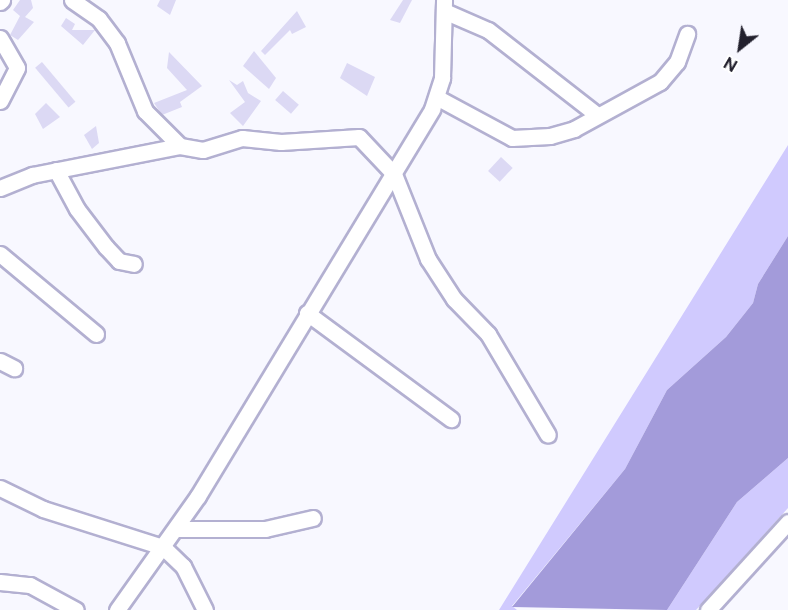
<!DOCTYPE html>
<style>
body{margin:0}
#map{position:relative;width:788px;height:610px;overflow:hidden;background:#f8f8ff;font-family:"Public Sans",sans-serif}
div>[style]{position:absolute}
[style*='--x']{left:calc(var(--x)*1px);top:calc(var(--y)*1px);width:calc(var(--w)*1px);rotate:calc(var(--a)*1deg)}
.green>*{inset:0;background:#d0cafe}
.water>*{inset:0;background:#a39bda}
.building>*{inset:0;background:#dcd9f4;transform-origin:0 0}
.roads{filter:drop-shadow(2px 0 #b3b0d1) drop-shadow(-2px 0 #b3b0d1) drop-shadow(0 2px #b3b0d1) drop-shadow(0 -2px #b3b0d1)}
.minor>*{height:15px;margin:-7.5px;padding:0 7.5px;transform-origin:7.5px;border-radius:7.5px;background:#fff}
span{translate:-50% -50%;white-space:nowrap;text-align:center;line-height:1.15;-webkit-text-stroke:5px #fff;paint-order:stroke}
.north{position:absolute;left:710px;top:18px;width:60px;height:60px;-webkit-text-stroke:4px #fff;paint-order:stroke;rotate:210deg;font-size:16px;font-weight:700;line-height:24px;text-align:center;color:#23212e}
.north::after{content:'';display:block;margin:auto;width:21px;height:27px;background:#23212e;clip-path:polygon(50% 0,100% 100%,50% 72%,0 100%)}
</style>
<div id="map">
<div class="green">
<div style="clip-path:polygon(788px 145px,788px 236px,758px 284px,753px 303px,726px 337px,667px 390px,625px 469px,512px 606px,517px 610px,499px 610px)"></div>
<div style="clip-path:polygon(788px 458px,788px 508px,696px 610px,667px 610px,737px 502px)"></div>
</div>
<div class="water">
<div style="clip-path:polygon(788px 236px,788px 458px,737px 502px,667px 610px,512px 607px,625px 469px,667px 390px,726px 337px,753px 303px,758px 284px)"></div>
</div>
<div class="building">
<div style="clip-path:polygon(20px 0,31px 0,33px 8px,25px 17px,34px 22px,18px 40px,10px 35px,20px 16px,13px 10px)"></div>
<div style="clip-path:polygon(160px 0,176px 0,170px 15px,157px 6px)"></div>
<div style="clip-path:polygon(403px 0,412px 0,400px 23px,390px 20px)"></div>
<div style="clip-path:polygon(297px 11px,306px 27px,292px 34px,290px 30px,265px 55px,261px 51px)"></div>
<div style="clip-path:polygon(66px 18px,75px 24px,72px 30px,95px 30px,83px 45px,61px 26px)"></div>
<div style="clip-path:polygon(254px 51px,276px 78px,269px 89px,243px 66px)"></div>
<div style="clip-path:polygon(169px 52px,202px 86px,180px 102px,182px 107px,162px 115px,154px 103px,187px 90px,167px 68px)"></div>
<div style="left:42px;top:62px;width:52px;height:9px;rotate:50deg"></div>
<div style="clip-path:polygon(347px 63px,375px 77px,367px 96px,340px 78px)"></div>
<div style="clip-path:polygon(229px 80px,237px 85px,243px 81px,248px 93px,261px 101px,243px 126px,230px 113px,245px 102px)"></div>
<div style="left:283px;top:91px;width:21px;height:12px;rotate:41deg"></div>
<div style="clip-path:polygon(46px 103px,60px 117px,43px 129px,35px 114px)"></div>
<div style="clip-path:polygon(96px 126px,99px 143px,92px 149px,84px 135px)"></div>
<div style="left:501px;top:157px;width:16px;height:19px;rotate:43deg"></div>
</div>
<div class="roads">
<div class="minor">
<div style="--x:72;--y:0;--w:33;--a:35"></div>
<div style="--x:99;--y:19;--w:30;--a:53"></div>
<div style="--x:117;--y:43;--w:74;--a:67.6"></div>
<div style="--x:145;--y:111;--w:49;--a:45"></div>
<div style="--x:180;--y:146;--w:23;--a:10"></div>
<div style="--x:203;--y:150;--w:41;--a:-17.1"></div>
<div style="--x:242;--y:138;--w:39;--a:6"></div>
<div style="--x:281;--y:142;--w:78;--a:-3.7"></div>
<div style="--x:359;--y:137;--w:51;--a:46.6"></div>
<div style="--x:0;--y:2;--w:3;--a:-45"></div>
<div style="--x:444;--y:11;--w:48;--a:23.4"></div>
<div style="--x:488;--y:30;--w:137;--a:37.9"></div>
<div style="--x:0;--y:38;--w:34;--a:60"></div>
<div style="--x:17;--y:68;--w:37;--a:117"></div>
<div style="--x:438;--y:98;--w:84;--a:28.4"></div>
<div style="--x:512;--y:138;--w:38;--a:-3"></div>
<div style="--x:550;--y:136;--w:25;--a:-16"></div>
<div style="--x:574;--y:129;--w:98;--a:-28.7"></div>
<div style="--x:660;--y:82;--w:26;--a:-50"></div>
<div style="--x:677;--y:62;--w:30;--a:-70"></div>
<div style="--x:56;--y:170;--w:44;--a:61.7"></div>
<div style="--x:77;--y:209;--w:48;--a:52.7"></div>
<div style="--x:106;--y:247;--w:19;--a:47"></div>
<div style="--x:119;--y:261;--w:15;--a:11"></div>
<div style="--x:394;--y:174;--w:92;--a:68.2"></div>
<div style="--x:428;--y:259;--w:48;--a:57"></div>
<div style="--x:454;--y:299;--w:49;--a:45.8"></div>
<div style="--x:488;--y:334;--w:117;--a:59.3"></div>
<div style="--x:0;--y:188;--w:35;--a:-22"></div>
<div style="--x:32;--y:175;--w:151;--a:-11.1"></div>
<div style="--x:0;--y:254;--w:125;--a:39.8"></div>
<div style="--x:307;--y:313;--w:179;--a:36.4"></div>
<div style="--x:0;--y:361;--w:16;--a:27"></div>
<div style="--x:0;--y:488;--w:48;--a:26"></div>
<div style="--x:43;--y:509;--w:126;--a:17.6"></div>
<div style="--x:163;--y:547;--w:28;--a:44"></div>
<div style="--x:183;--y:566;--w:49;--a:63.4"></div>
<div style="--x:176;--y:529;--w:89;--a:0"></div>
<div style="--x:265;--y:529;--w:49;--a:-12.9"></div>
<div style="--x:0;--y:582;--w:30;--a:6"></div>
<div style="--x:30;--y:585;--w:52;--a:28.5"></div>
<div style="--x:117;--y:610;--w:140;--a:-54.6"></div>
<div style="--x:198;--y:496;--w:452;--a:-58.8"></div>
<div style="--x:432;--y:109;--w:33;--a:-72"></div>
<div style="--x:442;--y:78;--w:78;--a:-88.5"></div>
<div style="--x:708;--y:610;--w:119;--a:-47.7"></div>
</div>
</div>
<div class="north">N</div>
</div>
